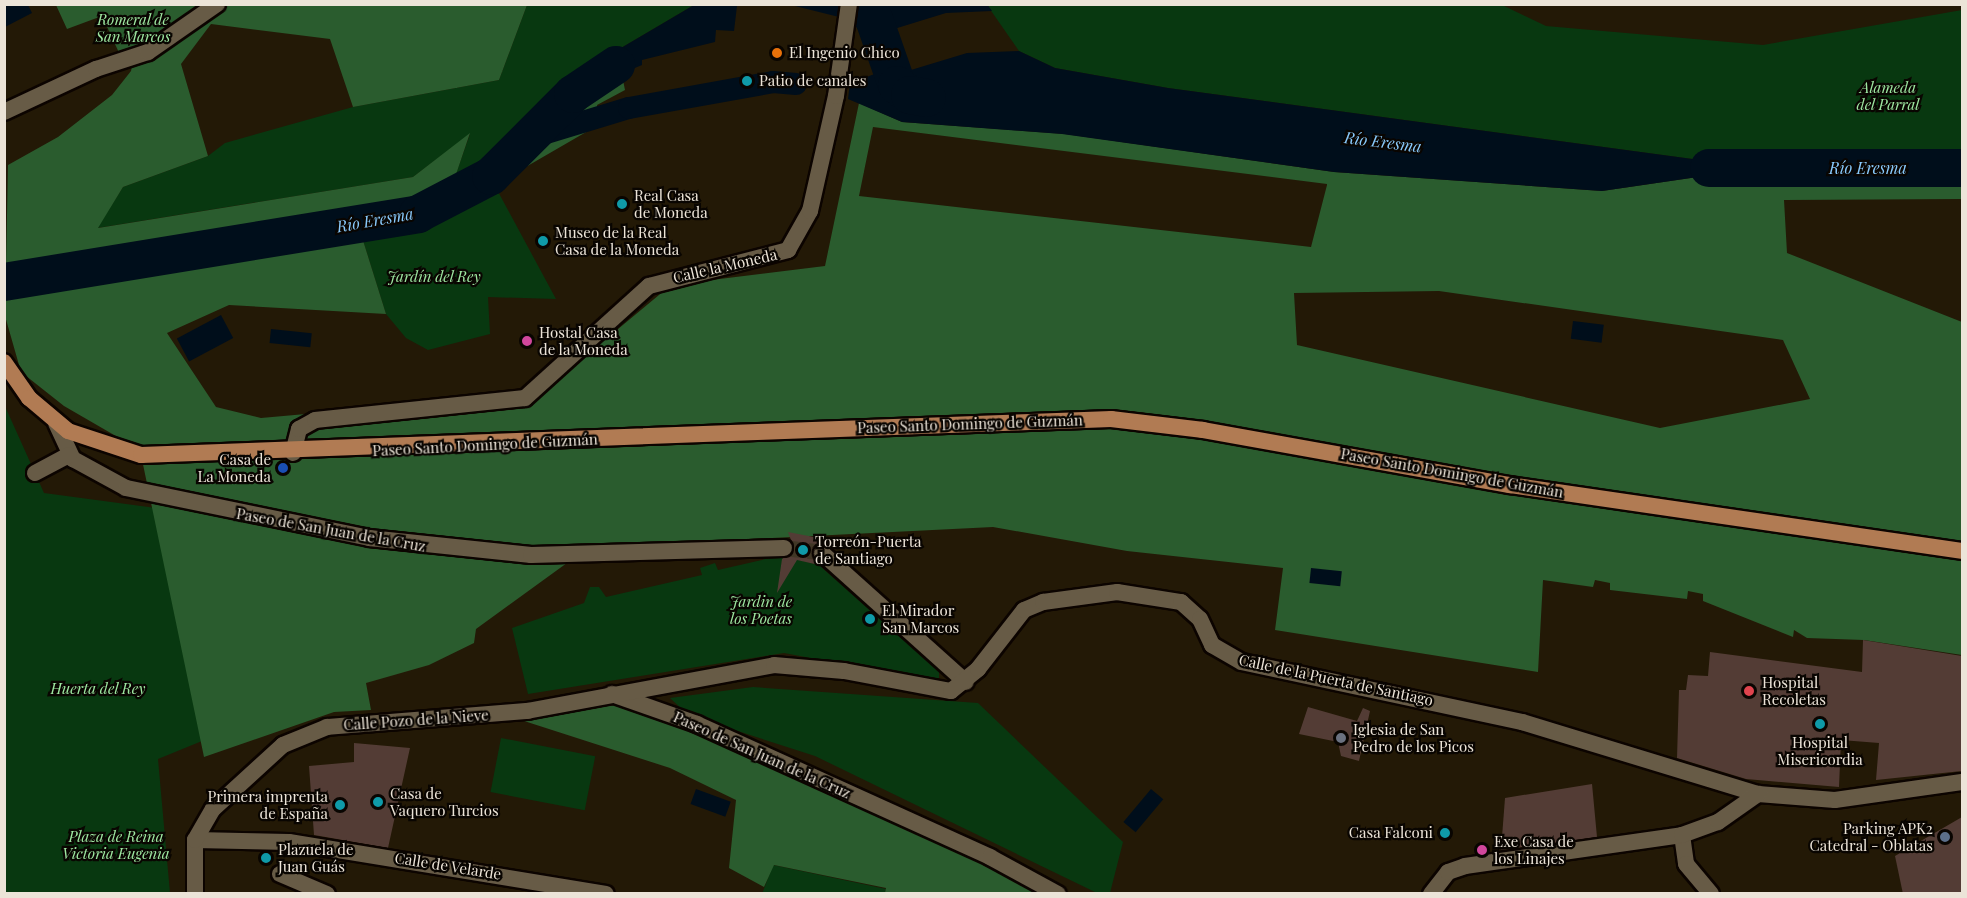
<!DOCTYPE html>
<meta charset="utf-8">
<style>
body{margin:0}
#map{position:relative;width:1967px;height:898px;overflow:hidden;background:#231906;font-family:"Playfair Display",serif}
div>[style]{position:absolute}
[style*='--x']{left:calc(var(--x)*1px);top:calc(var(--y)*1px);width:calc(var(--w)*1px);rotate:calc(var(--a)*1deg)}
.green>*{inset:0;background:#083810;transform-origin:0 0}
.forest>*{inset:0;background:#2a5c2e}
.water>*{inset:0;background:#000e1b;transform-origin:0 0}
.canal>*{height:22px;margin:-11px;padding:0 11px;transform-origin:11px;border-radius:11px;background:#000e1b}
.river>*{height:38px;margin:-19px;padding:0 19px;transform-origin:19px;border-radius:19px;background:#000e1b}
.building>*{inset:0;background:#533c35}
.minor-tunnel>*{height:16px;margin-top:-8px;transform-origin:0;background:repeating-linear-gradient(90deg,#413726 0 16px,transparent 0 24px)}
.roads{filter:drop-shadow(2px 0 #0c0400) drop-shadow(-2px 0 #0c0400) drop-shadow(0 2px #0c0400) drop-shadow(0 -2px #0c0400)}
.minor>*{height:16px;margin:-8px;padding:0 8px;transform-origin:8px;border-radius:8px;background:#675b46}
.primary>*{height:16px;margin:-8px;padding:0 8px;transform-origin:8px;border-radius:8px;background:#b17b53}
.dots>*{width:16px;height:16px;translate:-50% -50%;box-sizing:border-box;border:3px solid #090501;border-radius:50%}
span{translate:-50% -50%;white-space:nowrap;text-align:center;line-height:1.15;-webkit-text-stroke:4.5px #090501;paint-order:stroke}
.park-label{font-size:15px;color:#9ee8a1;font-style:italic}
.poi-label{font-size:15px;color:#ece4d8}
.left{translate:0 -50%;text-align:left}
.right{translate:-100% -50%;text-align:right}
.street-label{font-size:15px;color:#ece4d8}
.water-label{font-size:16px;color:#8acbfd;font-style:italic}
.frame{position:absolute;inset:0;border:6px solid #ece4d8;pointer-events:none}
</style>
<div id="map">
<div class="green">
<div style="clip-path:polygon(1500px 4px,1546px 26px,1763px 45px,1962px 10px,1962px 168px,1759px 168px,1168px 88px,1055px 68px,1019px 51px,987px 5px)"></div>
<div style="clip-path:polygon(527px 5px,694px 5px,621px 48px,491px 176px,447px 199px,470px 134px,413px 177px,97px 228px,123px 187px,208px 156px,225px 143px,353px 107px,499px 80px)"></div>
<div style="clip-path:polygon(495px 186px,556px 299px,488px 297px,490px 334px,428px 350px,406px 338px,386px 314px,356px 218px,436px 219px)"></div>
<div style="clip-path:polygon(4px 404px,44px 493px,156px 508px,202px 741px,158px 759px,170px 893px,5px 893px)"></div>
<div style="clip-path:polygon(783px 555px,785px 570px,795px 559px,819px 565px,939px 671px,939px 678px,933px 681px,784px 653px,528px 694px,512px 628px,584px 603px,590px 587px,599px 587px,606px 597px,702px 575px,700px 568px,715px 563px,718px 570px)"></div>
<div style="clip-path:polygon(753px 687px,978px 703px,1123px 842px,1110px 893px,1097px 893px,815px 756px,688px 715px,670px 698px)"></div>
<div style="left:501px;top:738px;width:96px;height:55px;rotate:11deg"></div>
<div style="clip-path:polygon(773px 865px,886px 889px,885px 894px,762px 894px)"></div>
</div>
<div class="forest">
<div style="clip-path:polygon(evenodd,56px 5px,527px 5px,499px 80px,353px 107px,330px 39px,211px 24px,181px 64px,208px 156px,123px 187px,98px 228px,413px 177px,470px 133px,448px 198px,491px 176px,573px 94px,621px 70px,625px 90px,597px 105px,600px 124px,436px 219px,356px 218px,386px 314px,229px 305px,167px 333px,216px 407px,261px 418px,541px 393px,671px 285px,825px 266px,859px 103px,902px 122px,1065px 134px,1334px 172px,1602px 191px,1759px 168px,1962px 168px,1962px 199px,1784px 200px,1787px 253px,1962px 322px,1962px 655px,1864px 640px,1807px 638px,1794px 630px,1793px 637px,1703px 601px,1703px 594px,1688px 591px,1687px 599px,1610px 590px,1610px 583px,1595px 580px,1593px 587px,1543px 580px,1538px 672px,1275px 630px,1283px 568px,1127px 551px,993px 527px,589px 547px,476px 629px,474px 643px,429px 665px,366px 683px,371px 710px,334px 712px,204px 757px,140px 450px,64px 406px,21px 372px,5px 316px,8px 165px,58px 137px,112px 95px,131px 71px,135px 52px,121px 57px,102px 16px,67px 29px,56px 5px,873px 127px,1327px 184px,1327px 185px,1311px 247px,859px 196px,873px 127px,56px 5px,1439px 291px,1783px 340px,1810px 399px,1660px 428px,1297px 345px,1294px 293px,1439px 291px)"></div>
<div style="clip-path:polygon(609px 699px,730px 741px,1005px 870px,1044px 893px,885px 893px,886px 888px,774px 865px,764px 887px,729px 868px,736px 800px,670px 768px,521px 720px)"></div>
</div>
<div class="water">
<div style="clip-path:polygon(5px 4px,28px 5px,32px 13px,5px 27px)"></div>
<div style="clip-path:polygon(987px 4px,992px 11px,946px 13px,868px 37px,859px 22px,791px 5px,737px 6px,734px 31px,716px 30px,715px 42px,642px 60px,642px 65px,573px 94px,621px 48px,694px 5px)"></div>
<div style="clip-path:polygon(1019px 51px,1055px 68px,1168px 88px,1759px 168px,1602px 191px,1334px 172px,1062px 134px,902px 122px,848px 99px,850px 83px,891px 68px,898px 66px,901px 73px,967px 53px)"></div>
<div style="left:221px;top:315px;width:26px;height:50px;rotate:62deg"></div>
<div style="left:1573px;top:321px;width:31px;height:18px;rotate:7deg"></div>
<div style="left:271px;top:329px;width:41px;height:14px;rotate:6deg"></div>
<div style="left:1311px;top:568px;width:31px;height:15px;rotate:6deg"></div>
<div style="left:696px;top:789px;width:37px;height:16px;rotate:20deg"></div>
<div style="left:1151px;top:789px;width:16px;height:43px;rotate:40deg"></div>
</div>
<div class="canal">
<div style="--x:530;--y:138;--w:103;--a:-16.9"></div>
<div style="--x:629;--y:108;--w:146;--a:-10.2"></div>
<div style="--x:773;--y:82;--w:23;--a:5"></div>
</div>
<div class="river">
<div style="--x:863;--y:4;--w:19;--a:54"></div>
<div style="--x:874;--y:19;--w:70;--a:70.8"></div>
<div style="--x:897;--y:85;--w:16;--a:38"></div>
<div style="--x:910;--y:95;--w:17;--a:10"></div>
<div style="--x:1709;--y:168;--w:253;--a:0"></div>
<div style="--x:4;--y:282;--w:420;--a:-9.3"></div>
<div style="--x:418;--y:214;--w:82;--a:-27.5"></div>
<div style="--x:491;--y:176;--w:116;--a:-45"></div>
<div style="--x:573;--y:94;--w:52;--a:-34"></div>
</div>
<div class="building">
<div style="clip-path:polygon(788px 532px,824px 539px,812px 551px,819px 565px,797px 560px,777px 593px,782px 559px,794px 548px)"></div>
<div style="clip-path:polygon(1863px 640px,1962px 656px,1962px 771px,1876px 780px,1879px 743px,1841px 740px,1839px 787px,1746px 779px,1677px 758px,1679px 690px,1686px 690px,1688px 675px,1708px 676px,1710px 652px,1862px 672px)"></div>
<div style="clip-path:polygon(1308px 707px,1357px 721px,1363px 708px,1370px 711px,1359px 761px,1341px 756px,1338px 742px,1299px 734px)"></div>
<div style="clip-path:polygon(354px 743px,410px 748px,388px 848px,314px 835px,309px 766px,354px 762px)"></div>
<div style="clip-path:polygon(1592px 784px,1597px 837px,1501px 850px,1505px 798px)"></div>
<div style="clip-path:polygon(1962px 817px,1962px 894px,1903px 894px,1895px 856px)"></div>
</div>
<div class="minor-tunnel">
<div style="--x:784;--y:548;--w:38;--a:7"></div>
</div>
<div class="roads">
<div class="minor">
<div style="--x:4;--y:112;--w:102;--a:-25.1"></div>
<div style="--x:96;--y:69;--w:55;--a:-18.1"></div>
<div style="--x:148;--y:52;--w:84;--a:-34.8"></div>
<div style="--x:56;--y:423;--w:40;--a:65"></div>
<div style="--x:73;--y:459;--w:60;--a:28.7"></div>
<div style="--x:126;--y:488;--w:248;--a:11.6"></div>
<div style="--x:369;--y:538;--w:163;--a:6"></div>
<div style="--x:531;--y:555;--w:253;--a:-1.6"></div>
<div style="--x:293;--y:453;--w:25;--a:-76"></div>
<div style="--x:299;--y:429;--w:18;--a:-29"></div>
<div style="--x:315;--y:420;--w:211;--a:-6"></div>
<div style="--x:525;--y:398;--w:167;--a:-42.1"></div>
<div style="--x:649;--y:286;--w:144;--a:-14.5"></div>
<div style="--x:788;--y:250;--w:45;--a:-60.6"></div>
<div style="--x:810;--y:211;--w:118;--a:-77.3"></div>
<div style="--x:836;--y:96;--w:93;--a:-82"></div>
<div style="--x:35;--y:473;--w:38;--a:-28"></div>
<div style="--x:822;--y:553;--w:193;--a:41.9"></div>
<div style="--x:612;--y:694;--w:90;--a:19.4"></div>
<div style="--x:697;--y:724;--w:322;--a:24.4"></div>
<div style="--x:990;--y:857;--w:77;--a:28.6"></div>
<div style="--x:1682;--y:835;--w:29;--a:82"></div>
<div style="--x:1686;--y:864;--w:39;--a:50"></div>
<div style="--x:195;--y:840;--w:94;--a:1.2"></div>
<div style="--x:289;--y:842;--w:321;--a:9.3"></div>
<div style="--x:280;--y:874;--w:51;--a:23.1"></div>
<div style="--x:195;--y:894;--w:54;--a:-90"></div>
<div style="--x:195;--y:840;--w:36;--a:-60"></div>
<div style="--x:213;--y:809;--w:95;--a:-42.4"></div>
<div style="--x:283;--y:745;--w:48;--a:-22.2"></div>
<div style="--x:327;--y:727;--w:201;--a:-4.6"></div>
<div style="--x:527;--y:711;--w:251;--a:-10.5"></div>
<div style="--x:774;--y:665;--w:70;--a:4.9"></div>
<div style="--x:844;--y:671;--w:109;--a:10.6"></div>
<div style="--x:951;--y:691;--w:35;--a:-39"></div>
<div style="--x:978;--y:669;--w:75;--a:-52.1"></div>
<div style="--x:1024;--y:610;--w:21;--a:-23"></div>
<div style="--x:1043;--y:602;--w:75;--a:-7.7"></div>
<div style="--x:1117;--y:592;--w:65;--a:8.9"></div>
<div style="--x:1181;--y:602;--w:25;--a:42"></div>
<div style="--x:1200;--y:619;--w:29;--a:65"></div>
<div style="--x:1212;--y:645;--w:34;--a:30"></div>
<div style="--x:1242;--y:662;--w:286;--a:12.1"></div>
<div style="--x:1522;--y:722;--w:247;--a:17"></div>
<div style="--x:1758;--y:794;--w:77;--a:4.5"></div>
<div style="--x:1835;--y:800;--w:128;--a:-8.1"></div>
<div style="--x:1431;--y:894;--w:28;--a:-52"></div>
<div style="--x:1448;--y:872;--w:18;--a:-19"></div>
<div style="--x:1465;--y:866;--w:219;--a:-8.1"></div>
<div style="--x:1682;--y:835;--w:38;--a:-20"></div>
<div style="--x:1718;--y:822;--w:49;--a:-35"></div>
</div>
<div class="primary">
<div style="--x:4;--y:362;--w:44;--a:55.2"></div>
<div style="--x:29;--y:398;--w:51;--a:40.2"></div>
<div style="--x:68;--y:431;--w:77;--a:18.2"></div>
<div style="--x:141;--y:455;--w:971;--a:-2.13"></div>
<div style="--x:1111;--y:419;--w:93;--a:6.8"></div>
<div style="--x:1203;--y:430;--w:312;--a:10.2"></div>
<div style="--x:1510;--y:485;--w:457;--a:8.3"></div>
</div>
</div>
<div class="dots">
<div style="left:777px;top:53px;background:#e8710a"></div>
<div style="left:747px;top:81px;background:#0f9aa8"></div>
<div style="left:622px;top:204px;background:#0f9aa8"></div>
<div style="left:543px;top:241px;background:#0f9aa8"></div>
<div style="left:527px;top:341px;background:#d1479c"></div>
<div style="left:283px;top:468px;background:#1a4fb4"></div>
<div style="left:803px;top:550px;background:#0f9aa8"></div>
<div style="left:870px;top:619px;background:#0f9aa8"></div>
<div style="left:1749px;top:691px;background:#e0444e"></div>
<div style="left:1820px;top:724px;background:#0f9aa8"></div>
<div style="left:1341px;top:738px;background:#6b7280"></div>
<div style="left:378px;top:802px;background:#0f9aa8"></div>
<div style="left:340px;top:805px;background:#0f9aa8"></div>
<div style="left:1445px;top:833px;background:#0f9aa8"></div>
<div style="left:1945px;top:837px;background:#5c6f8a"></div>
<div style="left:1482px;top:850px;background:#d1479c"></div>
<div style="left:266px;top:858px;background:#0f9aa8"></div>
</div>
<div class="park-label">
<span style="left:133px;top:28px">Romeral de<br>San Marcos</span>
<span style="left:1888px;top:96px">Alameda<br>del Parral</span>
<span style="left:434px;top:277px">Jardín del Rey</span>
<span style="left:761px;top:610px">Jardin de<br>los Poetas</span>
<span style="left:98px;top:689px">Huerta del Rey</span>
<span style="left:116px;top:845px">Plaza de Reina<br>Victoria Eugenia</span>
</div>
<div class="poi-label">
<span class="left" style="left:789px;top:53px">El Ingenio Chico</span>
<span class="left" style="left:759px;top:81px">Patio de canales</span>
<span class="left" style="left:634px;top:204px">Real Casa<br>de Moneda</span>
<span class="left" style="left:555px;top:241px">Museo de la Real<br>Casa de la Moneda</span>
<span class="left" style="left:539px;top:341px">Hostal Casa<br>de la Moneda</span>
<span class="right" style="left:271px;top:468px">Casa de<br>La Moneda</span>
<span class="left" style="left:815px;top:550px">Torreón-Puerta<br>de Santiago</span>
<span class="left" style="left:882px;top:619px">El Mirador<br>San Marcos</span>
<span class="left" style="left:1762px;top:691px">Hospital<br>Recoletas</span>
<span class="left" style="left:1353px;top:738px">Iglesia de San<br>Pedro de los Picos</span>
<span style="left:1820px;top:751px">Hospital<br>Misericordia</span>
<span class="left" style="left:390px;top:802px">Casa de<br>Vaquero Turcios</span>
<span class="right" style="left:328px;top:805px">Primera imprenta<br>de España</span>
<span class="right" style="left:1933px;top:837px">Parking APK2<br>Catedral - Oblatas</span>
<span class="right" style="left:1433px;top:833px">Casa Falconi</span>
<span class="left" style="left:1494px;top:850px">Exe Casa de<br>los Linajes</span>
<span class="left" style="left:278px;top:858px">Plazuela de<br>Juan Guás</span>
</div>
<div class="street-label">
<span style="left:725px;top:266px;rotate:-13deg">Calle la Moneda</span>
<span style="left:970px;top:424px;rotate:-2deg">Paseo Santo Domingo de Guzmán</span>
<span style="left:485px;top:445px;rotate:-3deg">Paseo Santo Domingo de Guzmán</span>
<span style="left:1452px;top:473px;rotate:10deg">Paseo Santo Domingo de Guzmán</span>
<span style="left:331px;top:530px;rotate:10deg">Paseo de San Juan de la Cruz</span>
<span style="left:1336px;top:680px;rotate:12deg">Calle de la Puerta de Santiago</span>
<span style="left:416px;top:720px;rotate:-4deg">Calle Pozo de la Nieve</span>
<span style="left:762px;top:755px;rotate:24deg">Paseo de San Juan de la Cruz</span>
<span style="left:448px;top:866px;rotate:9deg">Calle de Velarde</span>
</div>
<div class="water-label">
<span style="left:1383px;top:142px;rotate:7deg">Río Eresma</span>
<span style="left:1868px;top:168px">Río Eresma</span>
<span style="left:375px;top:220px;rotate:-10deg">Río Eresma</span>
</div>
<div class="frame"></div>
</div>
